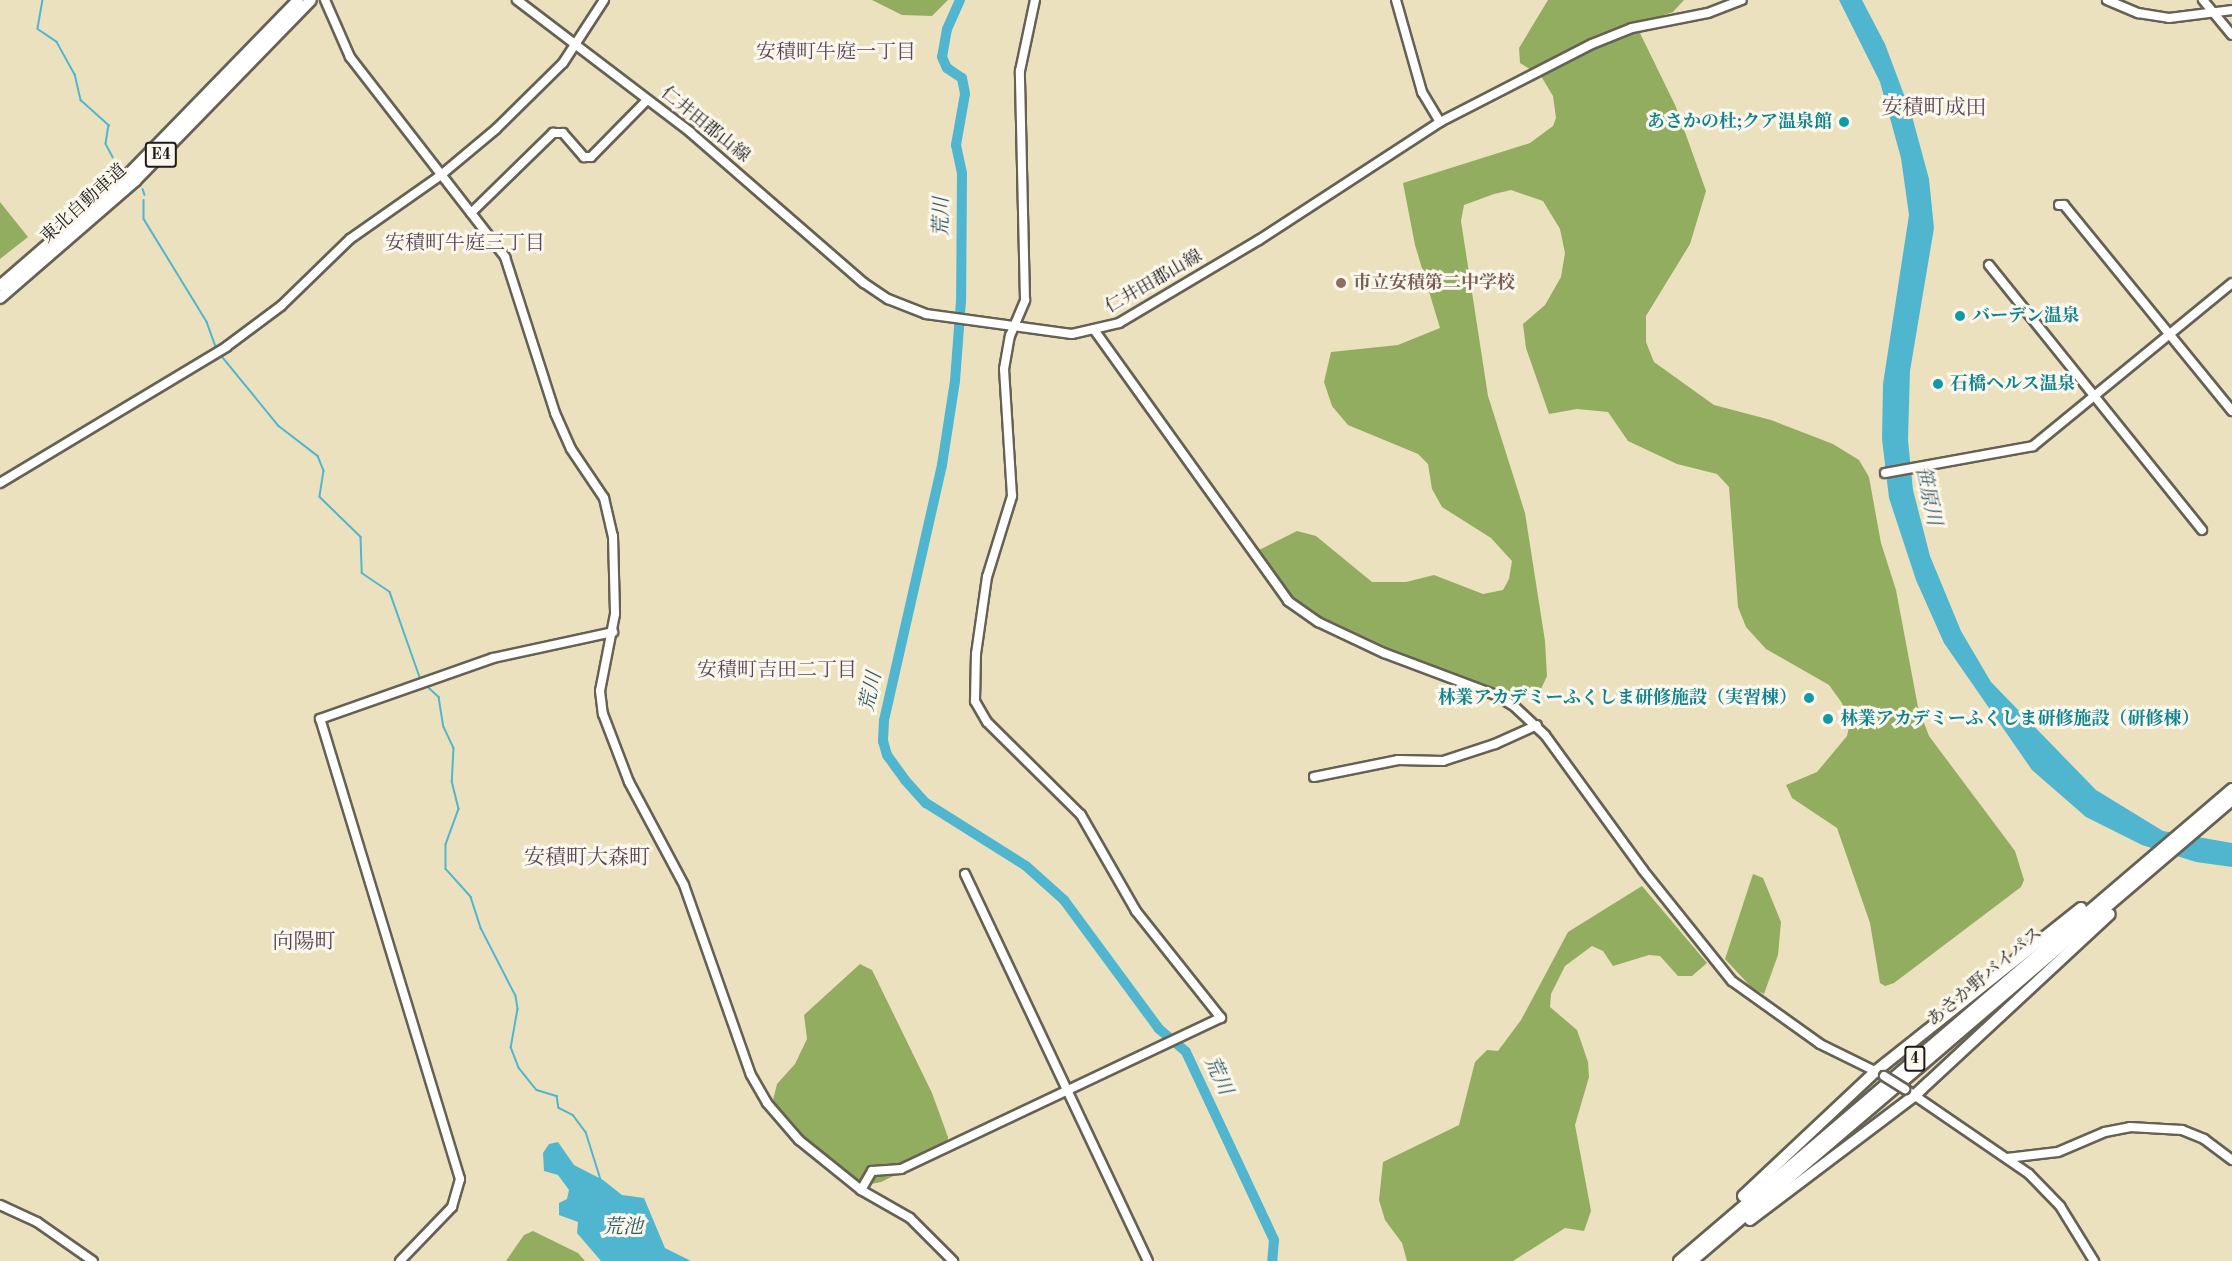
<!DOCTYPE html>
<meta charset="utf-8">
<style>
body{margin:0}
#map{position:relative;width:2232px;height:1261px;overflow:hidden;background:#ece1be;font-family:"Old Standard TT","Noto Serif JP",serif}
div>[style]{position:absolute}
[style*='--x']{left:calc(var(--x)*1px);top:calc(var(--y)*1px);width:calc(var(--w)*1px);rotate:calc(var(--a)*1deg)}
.forest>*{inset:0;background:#93ad60}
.water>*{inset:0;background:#50b6cf}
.stream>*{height:1.5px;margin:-0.75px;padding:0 0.75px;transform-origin:0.75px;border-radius:0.75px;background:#50b6cf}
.river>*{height:10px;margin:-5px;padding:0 5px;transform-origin:5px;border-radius:5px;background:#50b6cf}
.roads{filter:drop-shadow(2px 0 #656155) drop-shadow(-2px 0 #656155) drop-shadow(0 2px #656155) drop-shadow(0 -2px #656155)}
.secondary>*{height:8px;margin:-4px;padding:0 4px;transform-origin:4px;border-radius:4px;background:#fff}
.highway>*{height:10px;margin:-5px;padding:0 5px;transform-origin:5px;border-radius:5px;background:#fff}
.bridges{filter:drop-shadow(2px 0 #656155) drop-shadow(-2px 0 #656155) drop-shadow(0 2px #656155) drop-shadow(0 -2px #656155)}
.secondary-bridge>*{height:8px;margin:-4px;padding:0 4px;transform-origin:4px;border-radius:4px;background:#fff}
.dots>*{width:16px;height:16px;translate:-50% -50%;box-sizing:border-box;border:3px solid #fbf7ec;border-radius:50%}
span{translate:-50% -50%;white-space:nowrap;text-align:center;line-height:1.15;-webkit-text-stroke:6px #fbf7ec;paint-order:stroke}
.shield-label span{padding:2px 4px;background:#fbf7ec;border:2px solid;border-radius:4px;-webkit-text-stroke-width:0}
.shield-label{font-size:16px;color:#1c1c1c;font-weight:700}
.culture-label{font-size:18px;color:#0d838f;font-weight:700}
.right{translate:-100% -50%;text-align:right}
.left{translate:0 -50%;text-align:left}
.street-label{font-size:18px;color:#1c1c1c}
.education-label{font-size:18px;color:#785e54;font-weight:700}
.neighbourhood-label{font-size:20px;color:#5a465a}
.water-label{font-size:20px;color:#315a64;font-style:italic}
.quarter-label{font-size:21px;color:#5a465a}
</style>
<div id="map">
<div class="forest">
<div style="clip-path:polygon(872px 0,948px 0,932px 16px,902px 15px)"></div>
<div style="clip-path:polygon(1548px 0,1684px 0,1673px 12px,1643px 22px,1638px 29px,1676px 107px,1706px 191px,1690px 244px,1646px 316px,1646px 342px,1654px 362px,1714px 405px,1771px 420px,1833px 444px,1859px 460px,1869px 477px,1881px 543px,1896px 590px,1918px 707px,1929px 736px,2015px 851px,2024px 880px,2021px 887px,1894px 983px,1885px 986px,1880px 983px,1870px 923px,1837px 828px,1792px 798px,1786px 785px,1817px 772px,1847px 736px,1849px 727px,1842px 703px,1829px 685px,1766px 649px,1746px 627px,1738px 607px,1729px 487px,1717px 474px,1677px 464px,1628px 441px,1608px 412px,1577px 409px,1549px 414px,1526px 348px,1523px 324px,1545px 305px,1561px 277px,1565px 253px,1560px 229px,1543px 201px,1511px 190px,1494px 194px,1464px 205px,1461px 221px,1488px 396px,1525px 513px,1545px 641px,1547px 676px,1541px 689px,1528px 696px,1506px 692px,1436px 670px,1311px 612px,1258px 565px,1253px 553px,1297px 531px,1316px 536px,1372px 582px,1406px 582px,1434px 575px,1483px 594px,1503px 590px,1509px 579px,1512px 561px,1491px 538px,1442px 507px,1432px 489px,1428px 464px,1418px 454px,1348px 425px,1332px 406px,1324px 382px,1331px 352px,1398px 345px,1440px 328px,1415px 245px,1403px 183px,1530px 143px,1553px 126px,1556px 118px,1553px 96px,1541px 76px,1520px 63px,1519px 48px)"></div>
<div style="clip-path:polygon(0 202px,28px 237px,0 259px)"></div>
<div style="clip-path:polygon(1753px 874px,1763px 878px,1781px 922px,1778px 955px,1764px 994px,1753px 989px,1725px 959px)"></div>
<div style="clip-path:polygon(1642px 886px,1707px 963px,1692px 976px,1678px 976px,1660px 956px,1649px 955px,1613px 966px,1603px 951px,1592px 946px,1565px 966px,1551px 994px,1550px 1007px,1577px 1030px,1588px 1062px,1589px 1077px,1575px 1125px,1591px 1211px,1584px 1231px,1565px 1228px,1513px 1261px,1407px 1261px,1402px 1243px,1385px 1220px,1379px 1200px,1383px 1162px,1459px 1125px,1475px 1062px,1487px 1050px,1498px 1051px,1521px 1020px,1568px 932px)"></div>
<div style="clip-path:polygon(860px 964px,872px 970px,932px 1093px,948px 1137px,947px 1147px,939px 1154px,881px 1182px,866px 1185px,809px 1143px,772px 1104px,777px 1084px,795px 1064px,807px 1039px,804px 1015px)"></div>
<div style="clip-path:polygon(533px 1231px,578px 1253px,585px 1261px,506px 1261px,524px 1235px)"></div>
</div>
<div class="water">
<div style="clip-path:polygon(1839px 0,1862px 0,1885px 44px,1912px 116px,1929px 179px,1934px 228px,1910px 371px,1908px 440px,1913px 490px,1930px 556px,1961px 631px,1991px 682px,2096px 790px,2163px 831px,2232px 843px,2232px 867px,2196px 862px,2142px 845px,2086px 817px,2032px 770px,1944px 643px,1916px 580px,1889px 498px,1882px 439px,1883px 384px,1909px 215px,1901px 158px,1880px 82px)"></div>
<div style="clip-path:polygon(558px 1142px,574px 1165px,603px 1180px,622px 1195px,644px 1198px,665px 1248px,691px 1261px,601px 1261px,577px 1233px,578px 1222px,559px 1215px,559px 1203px,567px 1199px,569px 1190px,558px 1175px,544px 1171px,543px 1153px,549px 1144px)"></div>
</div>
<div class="stream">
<div style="--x:43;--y:0;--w:29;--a:100"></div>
<div style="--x:38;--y:29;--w:23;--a:34"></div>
<div style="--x:57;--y:42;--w:37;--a:61"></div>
<div style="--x:75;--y:74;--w:27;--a:77"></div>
<div style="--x:81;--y:100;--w:38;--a:42"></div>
<div style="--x:109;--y:125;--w:19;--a:99"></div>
<div style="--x:106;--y:144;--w:15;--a:62"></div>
<div style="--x:118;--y:162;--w:5;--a:53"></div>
<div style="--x:143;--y:189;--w:6;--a:72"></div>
<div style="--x:144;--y:200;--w:19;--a:90"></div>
<div style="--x:144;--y:219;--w:121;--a:58.5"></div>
<div style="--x:207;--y:322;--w:29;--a:70"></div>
<div style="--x:220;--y:354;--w:93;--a:50.7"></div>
<div style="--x:279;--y:426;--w:49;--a:37.6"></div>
<div style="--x:318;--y:456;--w:16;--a:68"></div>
<div style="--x:324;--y:471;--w:26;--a:99"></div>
<div style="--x:320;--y:497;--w:57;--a:44.3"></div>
<div style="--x:361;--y:537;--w:36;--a:88"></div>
<div style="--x:362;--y:573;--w:34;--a:34"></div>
<div style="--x:390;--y:592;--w:93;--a:70.6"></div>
<div style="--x:426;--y:685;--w:18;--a:43"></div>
<div style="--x:439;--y:697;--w:30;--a:81"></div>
<div style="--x:444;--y:727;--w:23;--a:65"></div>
<div style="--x:454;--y:748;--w:33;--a:93"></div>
<div style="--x:452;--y:781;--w:29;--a:76"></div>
<div style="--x:459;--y:809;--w:37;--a:110"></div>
<div style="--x:446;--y:844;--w:25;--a:90"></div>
<div style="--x:446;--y:869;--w:38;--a:48"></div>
<div style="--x:471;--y:897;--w:33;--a:72"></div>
<div style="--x:481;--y:928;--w:76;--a:62.8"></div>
<div style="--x:516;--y:996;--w:13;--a:81"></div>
<div style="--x:518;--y:1009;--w:39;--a:100"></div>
<div style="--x:511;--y:1047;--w:22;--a:69"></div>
<div style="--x:519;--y:1068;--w:28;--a:51"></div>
<div style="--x:537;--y:1090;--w:21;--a:17"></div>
<div style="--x:557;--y:1096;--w:12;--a:81"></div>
<div style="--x:559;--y:1108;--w:16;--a:27"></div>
<div style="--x:573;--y:1115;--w:21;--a:53"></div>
<div style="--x:586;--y:1132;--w:50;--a:72.6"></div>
</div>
<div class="river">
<div style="--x:960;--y:0;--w:32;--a:114"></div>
<div style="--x:947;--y:29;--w:28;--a:100"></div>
<div style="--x:942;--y:57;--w:12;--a:66"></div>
<div style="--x:947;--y:68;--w:18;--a:34"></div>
<div style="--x:962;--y:78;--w:16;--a:79"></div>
<div style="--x:965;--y:94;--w:52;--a:100"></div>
<div style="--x:956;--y:145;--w:29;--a:78"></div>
<div style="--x:962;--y:173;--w:128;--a:90.4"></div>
<div style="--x:961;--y:301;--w:80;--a:94.3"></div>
<div style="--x:955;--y:381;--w:85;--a:98.8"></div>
<div style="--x:942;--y:465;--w:262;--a:102.8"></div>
<div style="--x:884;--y:721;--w:20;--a:93"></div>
<div style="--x:883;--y:741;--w:15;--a:74"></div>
<div style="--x:887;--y:755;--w:31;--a:54"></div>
<div style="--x:905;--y:780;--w:31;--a:48"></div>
<div style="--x:926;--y:803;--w:118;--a:32.2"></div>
<div style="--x:1026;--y:866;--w:51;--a:41.8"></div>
<div style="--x:1064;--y:900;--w:160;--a:53.6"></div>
<div style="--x:1159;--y:1029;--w:35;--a:40"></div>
<div style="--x:1186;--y:1052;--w:208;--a:64.9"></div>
<div style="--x:1274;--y:1240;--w:21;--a:95"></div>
</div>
<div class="roads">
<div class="secondary">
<div style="--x:325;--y:0;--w:62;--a:66.3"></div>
<div style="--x:350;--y:57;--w:253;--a:52.2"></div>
<div style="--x:505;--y:257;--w:164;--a:72.2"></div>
<div style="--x:555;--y:413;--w:39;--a:66"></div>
<div style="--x:571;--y:449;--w:59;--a:56"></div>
<div style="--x:604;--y:498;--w:39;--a:77"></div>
<div style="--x:613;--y:536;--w:78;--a:88.5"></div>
<div style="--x:615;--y:614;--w:78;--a:101"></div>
<div style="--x:600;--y:691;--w:23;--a:83"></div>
<div style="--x:603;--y:714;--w:73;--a:69.1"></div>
<div style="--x:629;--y:782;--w:117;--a:61.9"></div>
<div style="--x:684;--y:885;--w:201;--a:70.6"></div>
<div style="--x:751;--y:1075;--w:32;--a:60"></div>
<div style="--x:767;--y:1103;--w:49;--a:49.1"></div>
<div style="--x:799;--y:1140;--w:80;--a:38.9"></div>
<div style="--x:861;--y:1190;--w:56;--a:29.7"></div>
<div style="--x:910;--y:1218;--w:61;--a:45"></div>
<div style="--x:517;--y:0;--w:218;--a:37.3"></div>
<div style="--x:690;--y:132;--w:230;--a:41"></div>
<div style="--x:864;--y:283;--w:29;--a:34"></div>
<div style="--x:888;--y:299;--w:41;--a:21.5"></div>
<div style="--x:926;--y:314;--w:147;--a:7.8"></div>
<div style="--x:1072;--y:334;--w:48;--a:-13.2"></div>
<div style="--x:1119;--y:323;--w:163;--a:-30.7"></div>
<div style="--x:1259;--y:240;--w:216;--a:-33.1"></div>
<div style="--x:1440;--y:122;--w:171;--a:-27.2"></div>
<div style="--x:1592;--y:44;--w:43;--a:-21.8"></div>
<div style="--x:1632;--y:28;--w:77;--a:-11.2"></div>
<div style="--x:1708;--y:13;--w:36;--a:-21"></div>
<div style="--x:1396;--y:0;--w:96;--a:74.2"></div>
<div style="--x:1422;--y:92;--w:35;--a:59"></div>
<div style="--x:2107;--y:0;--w:34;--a:23"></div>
<div style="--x:2138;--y:13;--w:31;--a:9"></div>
<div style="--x:2169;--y:18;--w:64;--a:-7.2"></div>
<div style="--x:2203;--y:0;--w:45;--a:50.4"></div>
<div style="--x:2059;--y:205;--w:5;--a:0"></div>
<div style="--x:2064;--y:205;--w:266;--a:50.8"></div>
<div style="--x:471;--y:213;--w:115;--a:-44.3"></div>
<div style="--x:553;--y:133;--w:10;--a:0"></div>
<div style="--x:563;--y:133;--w:32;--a:49"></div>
<div style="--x:584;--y:157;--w:7;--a:0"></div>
<div style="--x:591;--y:157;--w:80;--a:-45.5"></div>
<div style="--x:1989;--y:265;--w:340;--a:51.2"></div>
<div style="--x:1095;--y:331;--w:332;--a:54.4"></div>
<div style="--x:1288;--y:601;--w:37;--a:35"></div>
<div style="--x:1318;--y:622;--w:73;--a:25.2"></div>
<div style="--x:1384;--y:653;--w:120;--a:20.6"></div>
<div style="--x:1496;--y:695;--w:22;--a:32"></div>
<div style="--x:1515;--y:707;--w:41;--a:43"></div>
<div style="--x:1545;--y:735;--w:167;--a:54"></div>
<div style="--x:1643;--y:870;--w:142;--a:51.3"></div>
<div style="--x:1732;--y:981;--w:108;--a:35.6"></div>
<div style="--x:1820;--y:1044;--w:68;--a:26.2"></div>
<div style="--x:1885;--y:473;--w:150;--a:-10.3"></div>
<div style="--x:2033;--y:446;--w:257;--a:-39.3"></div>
<div style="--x:0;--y:483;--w:264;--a:-31"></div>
<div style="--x:226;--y:347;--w:69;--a:-36.7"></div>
<div style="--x:281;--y:306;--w:96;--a:-44.2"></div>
<div style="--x:350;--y:239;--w:111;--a:-35.1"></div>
<div style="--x:441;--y:175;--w:72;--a:-39.9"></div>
<div style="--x:496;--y:129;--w:94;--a:-44.6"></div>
<div style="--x:563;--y:63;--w:75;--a:-56.9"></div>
<div style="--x:1314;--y:777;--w:86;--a:-11.4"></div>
<div style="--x:1398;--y:760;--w:45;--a:1.3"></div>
<div style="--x:1443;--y:761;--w:55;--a:-18.1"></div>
<div style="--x:1495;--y:744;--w:46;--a:-24.3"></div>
<div style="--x:965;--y:874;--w:428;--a:64.7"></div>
<div style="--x:1905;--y:1089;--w:150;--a:34.4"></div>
<div style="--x:2029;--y:1174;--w:45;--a:45.9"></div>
<div style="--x:2060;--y:1206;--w:65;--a:58.3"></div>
<div style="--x:2007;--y:1158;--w:51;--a:-6.7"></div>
<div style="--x:2058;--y:1152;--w:51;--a:-23.1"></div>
<div style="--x:2105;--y:1132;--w:25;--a:-11"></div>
<div style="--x:2130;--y:1127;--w:52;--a:3.3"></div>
<div style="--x:2182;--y:1130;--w:24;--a:22"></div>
<div style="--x:2204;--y:1139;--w:35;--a:37"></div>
<div style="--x:861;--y:1190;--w:22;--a:-60"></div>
<div style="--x:872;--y:1171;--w:29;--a:-4"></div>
<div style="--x:901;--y:1169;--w:354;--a:-25.3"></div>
<div style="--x:1221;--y:1018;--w:137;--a:-128.5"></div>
<div style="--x:1136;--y:911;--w:111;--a:-119.8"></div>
<div style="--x:1081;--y:815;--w:132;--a:-135.3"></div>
<div style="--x:987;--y:722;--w:24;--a:-120"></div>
<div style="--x:975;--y:701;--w:47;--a:-88.8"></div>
<div style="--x:976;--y:654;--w:78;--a:-81.9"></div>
<div style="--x:987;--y:577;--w:85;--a:-72.8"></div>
<div style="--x:1012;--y:496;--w:127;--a:-93.6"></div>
<div style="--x:1004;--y:369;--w:34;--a:-80"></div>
<div style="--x:1010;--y:336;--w:39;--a:-67"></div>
<div style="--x:1025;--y:300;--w:229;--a:-91.3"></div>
<div style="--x:1020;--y:71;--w:73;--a:-78.1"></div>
<div style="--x:0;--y:1205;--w:41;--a:24.7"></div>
<div style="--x:37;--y:1222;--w:68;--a:34.9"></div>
<div style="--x:400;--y:1261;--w:75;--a:-46.1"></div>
<div style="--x:452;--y:1207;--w:29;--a:-74"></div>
<div style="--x:460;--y:1179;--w:481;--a:-106.9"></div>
<div style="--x:320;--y:719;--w:183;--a:-19.4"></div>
<div style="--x:493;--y:658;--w:123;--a:-12.2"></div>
</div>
<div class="highway">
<div style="--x:0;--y:286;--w:169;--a:-40.9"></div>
<div style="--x:128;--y:175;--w:244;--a:-45.8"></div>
<div style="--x:0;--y:298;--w:179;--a:-40.9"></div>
<div style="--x:135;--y:181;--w:252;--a:-45.8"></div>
<div style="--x:1743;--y:1196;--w:183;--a:-43.2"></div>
<div style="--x:1876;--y:1071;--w:262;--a:-38.5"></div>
<div style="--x:1750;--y:1220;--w:206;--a:-37.1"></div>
<div style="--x:1914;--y:1096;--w:267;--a:-42.9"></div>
<div style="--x:1679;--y:1261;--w:727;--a:-40.48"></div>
<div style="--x:1692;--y:1261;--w:710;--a:-40.49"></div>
</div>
</div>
<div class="bridges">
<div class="secondary-bridge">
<div style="--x:1884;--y:1076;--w:25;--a:32"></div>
</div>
</div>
<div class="dots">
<div style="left:1844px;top:122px;background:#0f9aa8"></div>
<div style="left:1341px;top:283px;background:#8d6e63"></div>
<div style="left:1960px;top:316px;background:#0f9aa8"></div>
<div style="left:1938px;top:384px;background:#0f9aa8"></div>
<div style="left:1809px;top:698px;background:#0f9aa8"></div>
<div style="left:1828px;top:719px;background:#0f9aa8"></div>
</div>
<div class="shield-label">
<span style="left:161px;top:155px">E4</span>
<span style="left:1915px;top:1059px">4</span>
</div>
<div class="culture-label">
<span class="right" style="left:1832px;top:122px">あさかの杜;クア温泉館</span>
<span class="left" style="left:1972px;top:316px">バーデン温泉</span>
<span class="left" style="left:1950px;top:384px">石橋ヘルス温泉</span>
<span class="right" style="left:1797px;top:698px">林業アカデミーふくしま研修施設（実習棟）</span>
<span class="left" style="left:1840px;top:719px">林業アカデミーふくしま研修施設（研修棟）</span>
</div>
<div class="street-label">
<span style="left:705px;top:125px;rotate:39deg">仁井田郡山線</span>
<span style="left:84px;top:204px;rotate:-42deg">東北自動車道</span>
<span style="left:1154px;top:282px;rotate:-30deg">仁井田郡山線</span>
<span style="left:1985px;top:977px;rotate:-40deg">あさか野バイパス</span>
</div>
<div class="education-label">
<span class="left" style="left:1353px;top:283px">市立安積第二中学校</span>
</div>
<div class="neighbourhood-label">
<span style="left:836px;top:53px">安積町牛庭一丁目</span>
<span style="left:465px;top:244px">安積町牛庭三丁目</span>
<span style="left:777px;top:671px">安積町吉田二丁目</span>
</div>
<div class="water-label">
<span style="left:943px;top:217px;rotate:-90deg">荒川</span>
<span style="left:1927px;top:496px;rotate:78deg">笹原川</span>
<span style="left:872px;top:692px;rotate:-78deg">荒川</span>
<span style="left:1217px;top:1076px;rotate:65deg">荒川</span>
<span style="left:623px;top:1228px">荒池</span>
</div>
<div class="quarter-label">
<span style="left:1934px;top:109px">安積町成田</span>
<span style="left:587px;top:859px">安積町大森町</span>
<span style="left:304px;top:943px">向陽町</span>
</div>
</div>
